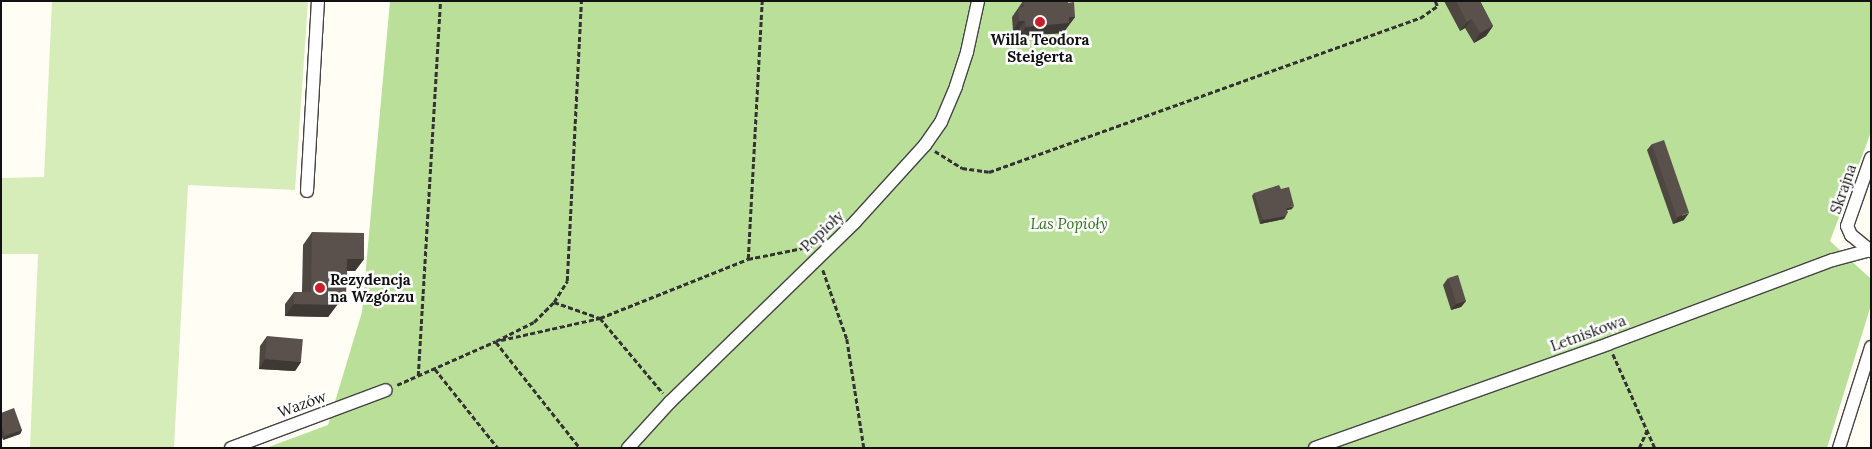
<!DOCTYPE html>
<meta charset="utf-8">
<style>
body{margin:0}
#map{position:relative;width:1872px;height:449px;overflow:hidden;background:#fffdf4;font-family:Lora,serif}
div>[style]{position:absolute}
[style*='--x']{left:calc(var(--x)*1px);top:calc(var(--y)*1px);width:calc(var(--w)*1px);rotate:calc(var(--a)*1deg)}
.green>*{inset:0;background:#d6edba}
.forest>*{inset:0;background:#badf98}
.path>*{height:2.5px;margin-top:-1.25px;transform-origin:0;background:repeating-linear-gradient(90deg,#333 0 5px,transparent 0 7.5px)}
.roads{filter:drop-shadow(1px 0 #444) drop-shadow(-1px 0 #444) drop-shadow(0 1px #444) drop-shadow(0 -1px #444)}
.street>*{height:12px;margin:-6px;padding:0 6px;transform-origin:6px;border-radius:6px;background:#fff}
.wall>*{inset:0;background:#4d4641}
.shaded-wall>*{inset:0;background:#3f3935}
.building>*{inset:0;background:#5a514c;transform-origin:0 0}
.dots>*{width:14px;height:14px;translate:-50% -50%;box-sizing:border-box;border:2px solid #fff;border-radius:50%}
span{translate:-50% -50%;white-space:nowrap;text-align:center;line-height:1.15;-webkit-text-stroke:5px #fff;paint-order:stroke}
.poi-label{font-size:15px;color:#111;font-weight:700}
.left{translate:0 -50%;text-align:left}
.street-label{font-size:15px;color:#111}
.park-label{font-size:15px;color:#2f6e1b;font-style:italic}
.frame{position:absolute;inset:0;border:2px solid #111;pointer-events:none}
</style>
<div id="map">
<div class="green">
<div style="clip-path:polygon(52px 1px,308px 1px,295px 190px,188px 185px,174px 448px,30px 448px,38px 254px,1px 254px,1px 178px,44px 177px)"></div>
</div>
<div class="forest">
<div style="clip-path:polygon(390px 1px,1871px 1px,1871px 132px,1830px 241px,1871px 279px,1871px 305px,1827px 448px,266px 448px,328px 425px,362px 312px)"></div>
</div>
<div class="path">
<div style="--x:935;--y:151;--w:32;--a:32"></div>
<div style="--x:962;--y:168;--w:27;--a:8"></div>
<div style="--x:989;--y:172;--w:458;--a:-19.7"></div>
<div style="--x:1420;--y:18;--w:21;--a:-35"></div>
<div style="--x:1437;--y:6;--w:5;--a:-112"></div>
<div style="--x:748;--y:259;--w:258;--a:-86.9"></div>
<div style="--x:823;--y:270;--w:73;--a:70.8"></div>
<div style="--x:847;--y:339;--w:110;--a:81.1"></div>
<div style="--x:554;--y:302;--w:49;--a:19.2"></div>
<div style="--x:600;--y:318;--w:98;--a:50"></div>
<div style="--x:501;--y:340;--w:101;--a:-12.5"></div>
<div style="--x:600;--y:318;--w:159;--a:-21.7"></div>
<div style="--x:748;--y:259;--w:66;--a:-11.3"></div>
<div style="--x:496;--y:342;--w:135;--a:51.6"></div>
<div style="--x:1613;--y:354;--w:103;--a:65.9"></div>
<div style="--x:435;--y:369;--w:101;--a:51.4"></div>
<div style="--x:418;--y:376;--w:376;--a:-86.6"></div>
<div style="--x:397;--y:385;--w:108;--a:-24"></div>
<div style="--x:496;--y:341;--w:42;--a:-26.6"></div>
<div style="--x:534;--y:322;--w:28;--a:-45"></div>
<div style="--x:554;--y:302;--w:25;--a:-58"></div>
<div style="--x:567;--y:281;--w:280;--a:-87.1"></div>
<div style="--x:1639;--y:448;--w:20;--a:-66"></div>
</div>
<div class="roads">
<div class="street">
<div style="--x:1871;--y:158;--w:72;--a:109.4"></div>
<div style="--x:1847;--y:226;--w:10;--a:66"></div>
<div style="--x:1851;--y:235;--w:26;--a:39"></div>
<div style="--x:307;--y:191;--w:190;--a:-86.7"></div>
<div style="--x:231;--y:448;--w:165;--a:-20.5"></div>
<div style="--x:628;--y:448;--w:62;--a:-47.6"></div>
<div style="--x:670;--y:402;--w:258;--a:-44.2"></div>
<div style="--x:855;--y:222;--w:104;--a:-47.7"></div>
<div style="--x:925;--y:145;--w:28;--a:-55"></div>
<div style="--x:941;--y:122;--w:39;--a:-67"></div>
<div style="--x:956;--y:86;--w:36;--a:-72"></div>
<div style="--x:967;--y:52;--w:52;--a:-77.8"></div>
<div style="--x:1315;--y:448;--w:311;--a:-19.5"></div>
<div style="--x:1608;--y:344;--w:240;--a:-20.5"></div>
<div style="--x:1833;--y:260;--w:39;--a:-15"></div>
<div style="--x:1839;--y:448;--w:106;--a:-72.4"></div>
</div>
</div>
<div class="wall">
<div style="clip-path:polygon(1023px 1px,1067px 1px,1075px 17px,1063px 33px,1019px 36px,1018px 30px,1013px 31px,1012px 17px)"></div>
<div style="clip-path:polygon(1444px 1px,1480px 1px,1493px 26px,1486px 36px,1474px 43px,1465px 28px,1460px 31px)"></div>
<div style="clip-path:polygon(1652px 144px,1684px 220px,1673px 224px,1647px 150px)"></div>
<div style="clip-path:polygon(1254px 193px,1292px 209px,1287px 210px,1284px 219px,1260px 224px,1252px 196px)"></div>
<div style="clip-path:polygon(312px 232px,364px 259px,355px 271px,347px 271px,346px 293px,328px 317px,285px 316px,285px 304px,294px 292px,302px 292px,303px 245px)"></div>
<div style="clip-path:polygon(1448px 278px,1466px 301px,1461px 307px,1451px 310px,1443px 285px)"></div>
<div style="clip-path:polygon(267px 336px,301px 362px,295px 371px,259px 369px,260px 346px)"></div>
<div style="clip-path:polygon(1px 413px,22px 430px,20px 434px,3px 440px,1px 435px)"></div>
</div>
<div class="shaded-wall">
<div style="clip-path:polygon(1069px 17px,1075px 17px,1063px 33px,1019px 36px,1026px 27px)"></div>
<div style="clip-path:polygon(1472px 19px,1465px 28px,1460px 31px,1467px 22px)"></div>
<div style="clip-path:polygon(1019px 21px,1025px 21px,1018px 30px,1013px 31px)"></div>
<div style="clip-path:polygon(1493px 26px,1486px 36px,1474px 43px,1480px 33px)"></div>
<div style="clip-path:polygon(1294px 206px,1292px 209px,1284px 211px,1286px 208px)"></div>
<div style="clip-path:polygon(1689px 213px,1684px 220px,1673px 224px,1678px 217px)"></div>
<div style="clip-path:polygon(1286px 216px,1284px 219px,1260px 224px,1263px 220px)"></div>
<div style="clip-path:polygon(347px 259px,364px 259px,355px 271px,338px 271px)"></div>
<div style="clip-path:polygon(336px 293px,346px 293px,328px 317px,285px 316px,294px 304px)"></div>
<div style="clip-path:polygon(1466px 301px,1461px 307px,1451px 310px,1456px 304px)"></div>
<div style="clip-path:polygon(265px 359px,301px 362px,295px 371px,259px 369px)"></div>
<div style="clip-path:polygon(22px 430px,20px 434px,3px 440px,5px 436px)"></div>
</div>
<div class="building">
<div style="clip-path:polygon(1023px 1px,1067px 1px,1068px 3px,1074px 2px,1075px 17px,1069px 17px,1069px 23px,1026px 27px,1025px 21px,1019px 21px,1018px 8px,1024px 7px)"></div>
<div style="clip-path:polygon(1456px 1px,1480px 1px,1493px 26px,1480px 33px,1472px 19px,1467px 22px)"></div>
<div style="left:1664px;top:140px;width:77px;height:13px;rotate:71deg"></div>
<div style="clip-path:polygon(1279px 185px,1281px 189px,1289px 187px,1294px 206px,1286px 208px,1288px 212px,1286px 216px,1263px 220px,1254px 193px)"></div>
<div style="clip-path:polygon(312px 232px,364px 233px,364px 259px,347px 259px,346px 293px,336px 293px,336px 305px,294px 304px,294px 292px,311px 292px)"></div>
<div style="left:1458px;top:275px;width:27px;height:10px;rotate:73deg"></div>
<div style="left:267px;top:336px;width:36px;height:23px;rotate:5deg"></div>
<div style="clip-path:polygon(14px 408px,22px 430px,5px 436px,1px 426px,1px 413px)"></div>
</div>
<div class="dots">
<div style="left:1040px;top:22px;background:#cb1e2b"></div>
<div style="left:320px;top:288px;background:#cb1e2b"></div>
</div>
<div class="poi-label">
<span style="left:1040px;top:48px">Willa Teodora<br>Steigerta</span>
<span class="left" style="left:330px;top:288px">Rezydencja<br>na Wzgórzu</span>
</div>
<div class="street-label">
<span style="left:1843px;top:189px;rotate:-71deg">Skrajna</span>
<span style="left:822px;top:231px;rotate:-43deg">Popioły</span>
<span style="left:1588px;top:333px;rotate:-20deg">Letniskowa</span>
<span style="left:302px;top:404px;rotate:-20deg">Wazów</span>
</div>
<div class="park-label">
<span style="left:1069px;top:224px">Las Popioły</span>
</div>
<div class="frame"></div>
</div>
